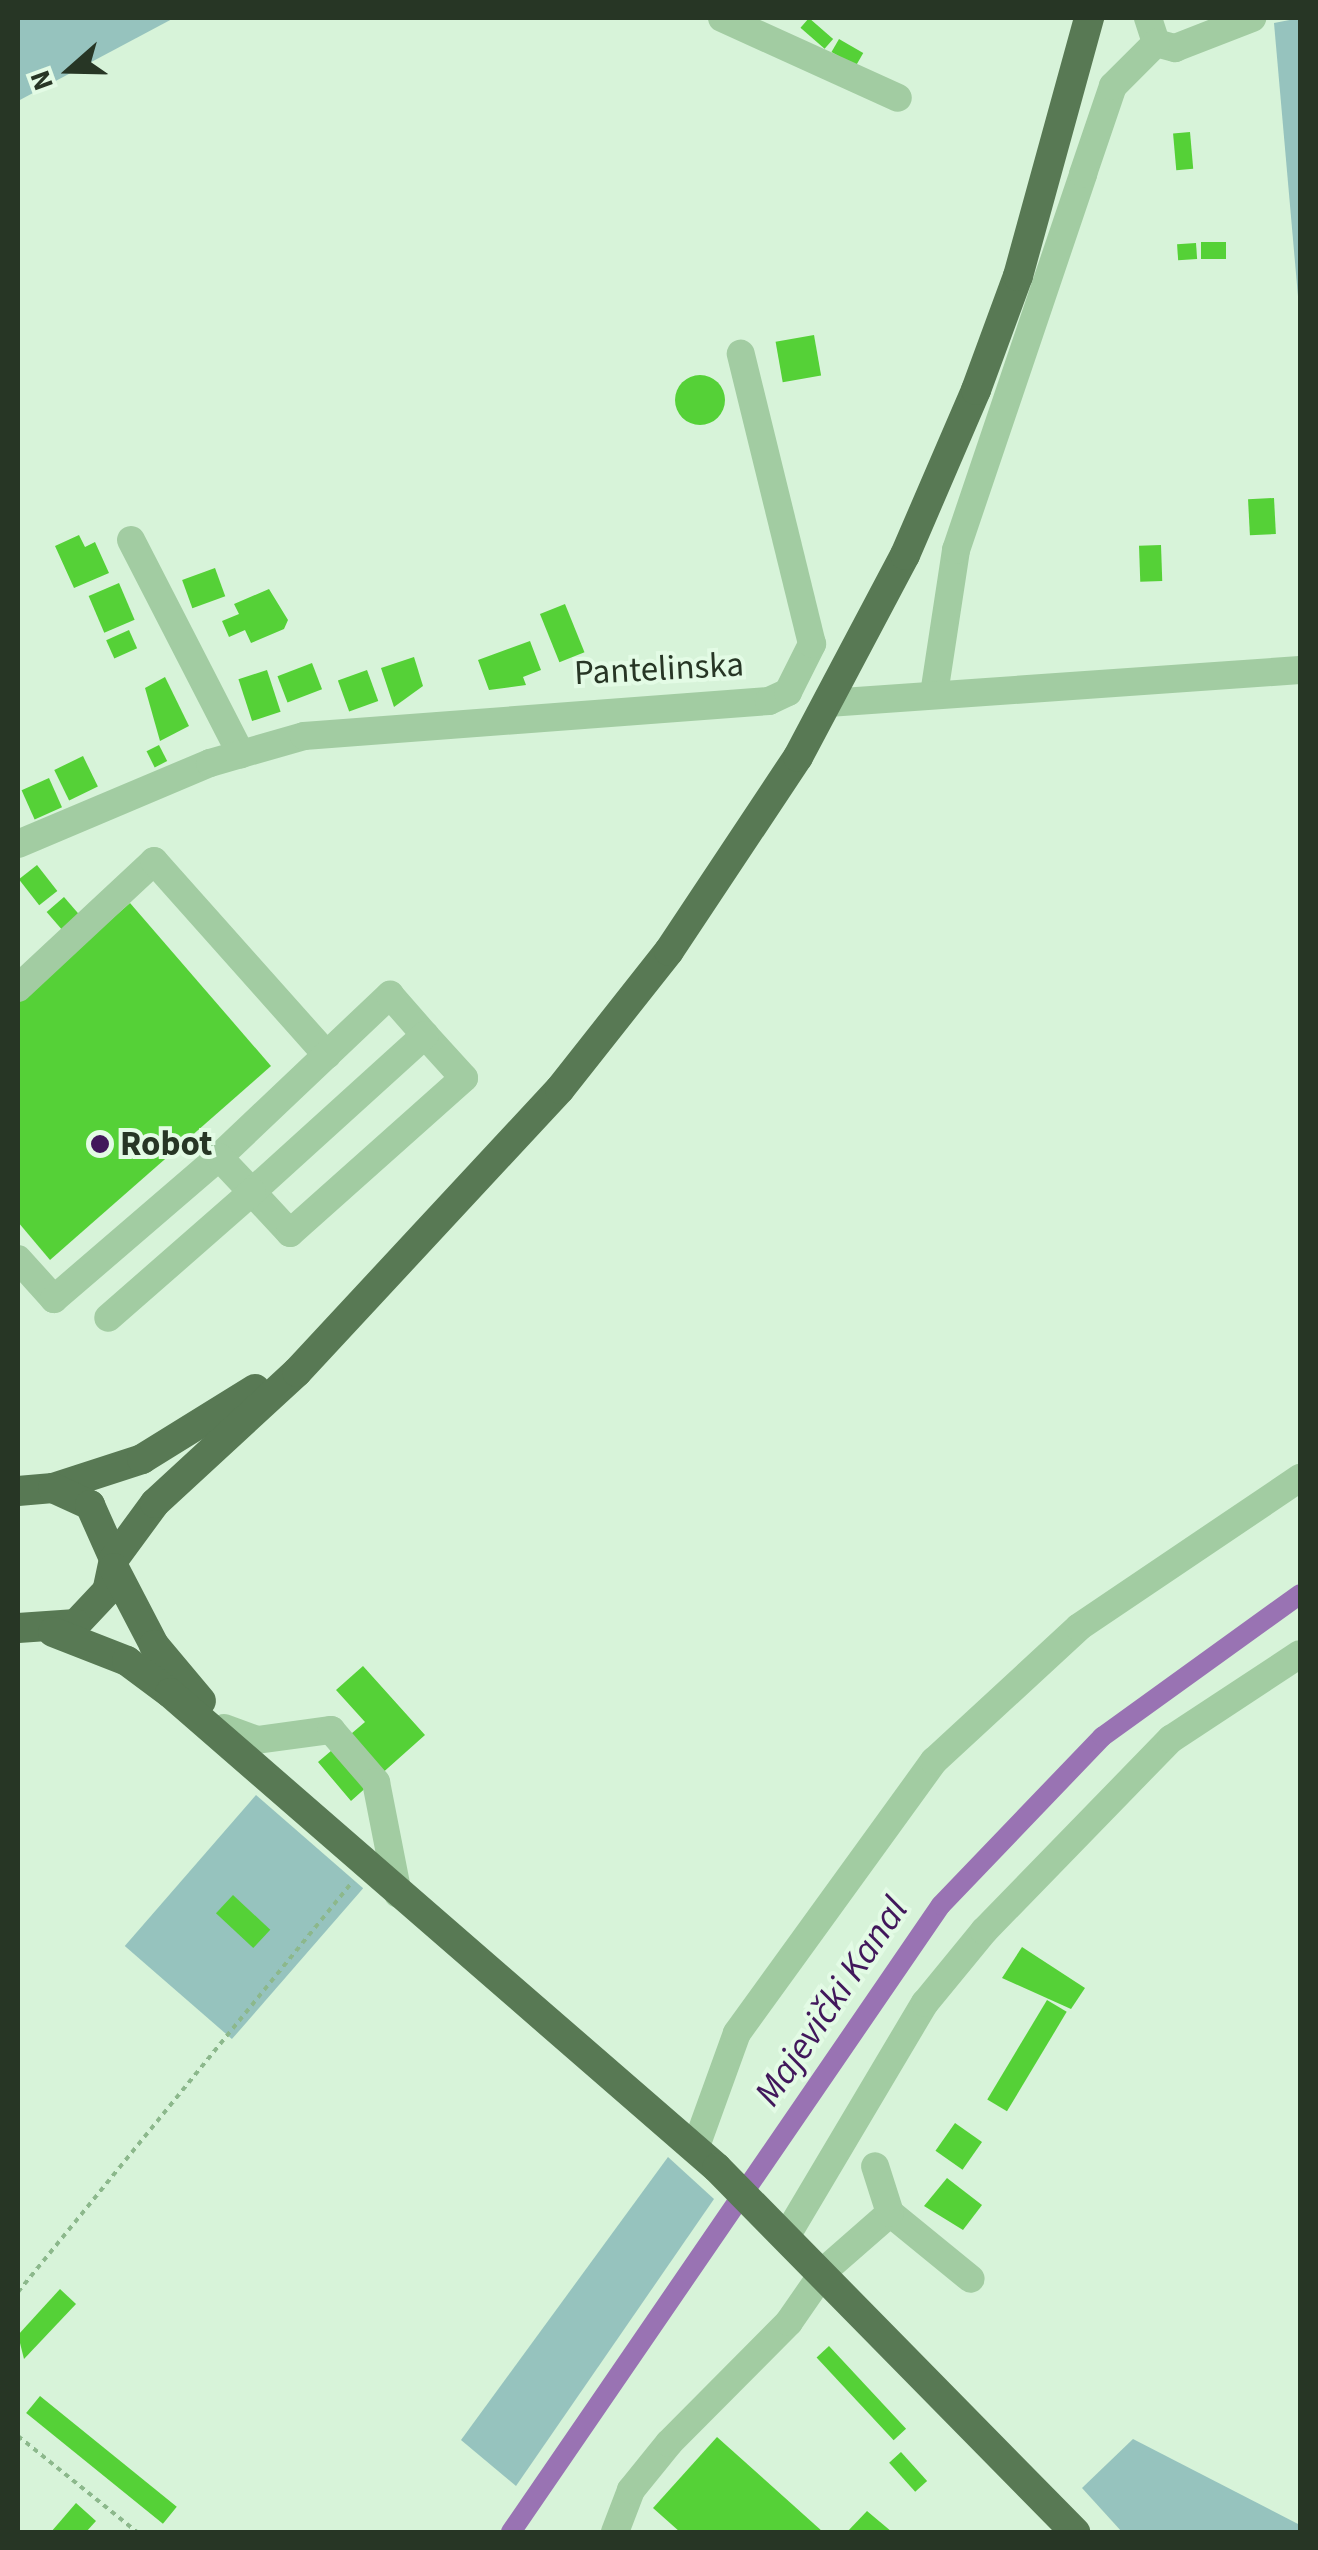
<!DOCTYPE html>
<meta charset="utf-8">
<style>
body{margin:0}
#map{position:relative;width:1318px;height:2550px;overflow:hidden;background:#d7f3d9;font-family:"Source Sans 3",sans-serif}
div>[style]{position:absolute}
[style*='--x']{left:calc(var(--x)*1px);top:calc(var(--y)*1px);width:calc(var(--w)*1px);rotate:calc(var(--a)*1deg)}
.green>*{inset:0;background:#96c3be;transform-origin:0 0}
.canal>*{height:20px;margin:-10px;padding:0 10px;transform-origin:10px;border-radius:10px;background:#9973b3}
.building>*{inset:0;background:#55d137;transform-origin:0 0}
.round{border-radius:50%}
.path>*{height:4px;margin-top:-2px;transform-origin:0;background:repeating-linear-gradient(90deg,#8cb88c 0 5px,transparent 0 10px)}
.minor>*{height:28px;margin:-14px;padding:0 14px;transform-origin:14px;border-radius:14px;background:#a2cca2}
.major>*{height:30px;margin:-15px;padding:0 15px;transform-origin:15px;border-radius:15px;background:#587954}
.dots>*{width:28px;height:28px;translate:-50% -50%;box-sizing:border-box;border:5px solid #e3fbe5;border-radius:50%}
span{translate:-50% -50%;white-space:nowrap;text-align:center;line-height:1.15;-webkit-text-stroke:8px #e3fbe5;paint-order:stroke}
.street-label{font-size:35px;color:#273625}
.poi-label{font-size:35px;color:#273625;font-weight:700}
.left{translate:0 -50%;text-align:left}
.water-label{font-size:38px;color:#41175b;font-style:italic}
.frame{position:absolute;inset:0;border:20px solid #273625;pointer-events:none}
.north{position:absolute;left:20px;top:20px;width:100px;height:100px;-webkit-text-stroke:8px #e3fbe5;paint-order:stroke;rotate:250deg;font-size:28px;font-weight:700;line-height:40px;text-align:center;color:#273625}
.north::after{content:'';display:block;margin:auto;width:35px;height:45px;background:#273625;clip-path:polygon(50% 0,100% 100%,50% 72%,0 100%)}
</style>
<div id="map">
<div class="green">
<div style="clip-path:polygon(18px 18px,174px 18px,18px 101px)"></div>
<div style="clip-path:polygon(1300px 18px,1300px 319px,1274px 23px)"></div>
<div style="left:256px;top:1795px;width:142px;height:200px;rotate:41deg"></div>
<div style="clip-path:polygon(668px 2157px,714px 2199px,516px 2486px,461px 2440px)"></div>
<div style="clip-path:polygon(1133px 2439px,1300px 2525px,1300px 2532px,1122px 2532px,1082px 2488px)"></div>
</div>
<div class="canal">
<div style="--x:511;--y:2532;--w:760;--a:-55.56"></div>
<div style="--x:941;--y:1905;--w:233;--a:-46.2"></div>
<div style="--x:1102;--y:1737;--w:244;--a:-35.8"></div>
</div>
<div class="building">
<div style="left:809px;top:18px;width:32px;height:13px;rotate:41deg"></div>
<div style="left:839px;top:39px;width:28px;height:15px;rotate:30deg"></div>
<div style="left:1190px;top:132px;width:37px;height:17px;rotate:85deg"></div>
<div style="left:1201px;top:242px;width:25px;height:17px"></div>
<div style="left:1196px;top:243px;width:16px;height:19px;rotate:86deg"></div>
<div style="left:814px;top:335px;width:41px;height:39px;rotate:80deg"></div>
<div class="round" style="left:675px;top:375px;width:50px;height:50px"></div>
<div style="left:1274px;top:498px;width:36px;height:26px;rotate:87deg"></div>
<div style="clip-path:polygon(79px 535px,85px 547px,95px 542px,109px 573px,74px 588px,55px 546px)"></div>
<div style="left:1161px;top:545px;width:36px;height:22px;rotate:88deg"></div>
<div style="left:215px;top:568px;width:30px;height:35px;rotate:70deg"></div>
<div style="left:119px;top:583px;width:40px;height:33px;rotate:67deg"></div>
<div style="clip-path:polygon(269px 589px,288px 620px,284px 629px,251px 643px,245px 630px,229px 637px,222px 621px,239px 614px,234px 604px)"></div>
<div style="left:565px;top:604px;width:52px;height:27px;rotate:68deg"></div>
<div style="left:129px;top:630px;width:20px;height:25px;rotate:66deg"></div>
<div style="clip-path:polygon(530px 641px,541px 670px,523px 677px,526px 685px,489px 690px,478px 660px)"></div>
<div style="clip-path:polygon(414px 657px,423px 686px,394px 707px,381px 668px)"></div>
<div style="left:312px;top:663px;width:28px;height:37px;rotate:69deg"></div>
<div style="left:267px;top:670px;width:44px;height:30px;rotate:72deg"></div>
<div style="left:367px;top:670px;width:33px;height:31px;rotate:70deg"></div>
<div style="clip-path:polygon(165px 677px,189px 726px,160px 741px,145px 688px)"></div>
<div style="left:159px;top:745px;width:18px;height:14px;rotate:63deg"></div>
<div style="left:83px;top:756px;width:34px;height:32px;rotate:64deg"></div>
<div style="left:49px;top:778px;width:32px;height:30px;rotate:66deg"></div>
<div style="left:37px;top:865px;width:33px;height:23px;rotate:52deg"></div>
<div style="left:64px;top:897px;width:30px;height:23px;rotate:49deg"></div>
<div style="clip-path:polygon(130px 903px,271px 1066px,50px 1260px,18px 1222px,18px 1001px)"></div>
<div style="clip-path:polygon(363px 1666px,425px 1735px,351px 1801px,318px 1762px,365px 1722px,336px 1690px)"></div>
<div style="left:233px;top:1895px;width:51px;height:25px;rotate:43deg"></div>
<div style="clip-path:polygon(1022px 1947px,1085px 1988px,1071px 2009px,1002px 1978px)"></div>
<div style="left:1047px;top:2000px;width:23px;height:116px;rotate:31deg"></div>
<div style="left:955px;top:2123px;width:33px;height:34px;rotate:35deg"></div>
<div style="clip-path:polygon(947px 2178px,982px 2205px,963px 2230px,924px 2206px)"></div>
<div style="clip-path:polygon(60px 2289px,76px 2304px,24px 2359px,18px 2335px)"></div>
<div style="left:829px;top:2346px;width:113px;height:17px;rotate:47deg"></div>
<div style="left:40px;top:2396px;width:176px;height:22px;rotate:39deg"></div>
<div style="clip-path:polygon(717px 2437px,823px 2532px,680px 2532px,653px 2508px)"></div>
<div style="left:901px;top:2452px;width:39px;height:16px;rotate:48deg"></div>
<div style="clip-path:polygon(76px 2503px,96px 2521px,86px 2532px,51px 2532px)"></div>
<div style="clip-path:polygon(867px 2511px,892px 2532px,847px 2532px)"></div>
</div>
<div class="path">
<div style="--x:18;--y:2292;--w:530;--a:-50.82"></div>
<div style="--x:18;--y:2436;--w:153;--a:38.9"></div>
</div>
<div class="minor">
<div style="--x:722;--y:18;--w:193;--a:24.4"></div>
<div style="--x:1148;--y:18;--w:26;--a:72"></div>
<div style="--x:1156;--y:43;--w:20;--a:15"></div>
<div style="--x:1175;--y:48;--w:83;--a:-21.3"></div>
<div style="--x:131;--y:540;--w:241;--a:62.8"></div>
<div style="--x:934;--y:694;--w:146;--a:-81.3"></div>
<div style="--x:956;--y:550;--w:397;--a:-71.3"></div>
<div style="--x:1083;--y:174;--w:93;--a:-71.2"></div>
<div style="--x:1113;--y:86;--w:61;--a:-45"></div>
<div style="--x:828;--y:703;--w:473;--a:-4"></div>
<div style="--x:18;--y:844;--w:208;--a:-22.9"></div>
<div style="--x:210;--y:763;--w:98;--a:-16"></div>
<div style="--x:304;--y:736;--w:466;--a:-4.3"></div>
<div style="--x:769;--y:701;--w:21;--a:-25"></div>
<div style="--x:788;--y:692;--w:54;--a:-63.4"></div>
<div style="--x:812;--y:644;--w:299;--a:-103.8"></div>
<div style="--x:18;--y:988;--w:186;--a:-43"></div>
<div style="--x:154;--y:861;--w:260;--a:48.3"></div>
<div style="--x:219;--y:1157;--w:236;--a:-43.5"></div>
<div style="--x:390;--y:995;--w:53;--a:48.8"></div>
<div style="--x:18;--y:1259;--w:54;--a:48"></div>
<div style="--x:54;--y:1299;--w:218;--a:-40.7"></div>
<div style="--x:219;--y:1157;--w:48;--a:46.7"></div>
<div style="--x:252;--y:1192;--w:56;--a:47.2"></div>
<div style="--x:290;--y:1233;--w:233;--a:-41.7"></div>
<div style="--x:464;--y:1078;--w:58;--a:-132.2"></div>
<div style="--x:425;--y:1035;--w:234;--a:137.8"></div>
<div style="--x:252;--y:1192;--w:191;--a:138.8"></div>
<div style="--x:224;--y:1728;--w:35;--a:20"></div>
<div style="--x:257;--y:1740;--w:75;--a:-7.7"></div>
<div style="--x:331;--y:1730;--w:69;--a:49.1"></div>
<div style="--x:376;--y:1782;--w:114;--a:78.9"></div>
<div style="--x:695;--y:2149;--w:123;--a:-70.1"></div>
<div style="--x:737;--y:2033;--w:336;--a:-54.1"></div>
<div style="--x:934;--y:1761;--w:197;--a:-42.7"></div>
<div style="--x:1079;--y:1627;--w:267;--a:-34"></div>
<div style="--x:890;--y:2213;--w:104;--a:39.2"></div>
<div style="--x:787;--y:2235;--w:270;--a:-59.3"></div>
<div style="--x:925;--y:2003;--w:93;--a:-50.7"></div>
<div style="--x:984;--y:1931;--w:268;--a:-45.8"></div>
<div style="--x:1171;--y:1739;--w:154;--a:-33.4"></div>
<div style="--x:615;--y:2532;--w:45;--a:-69.1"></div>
<div style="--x:631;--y:2490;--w:60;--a:-51"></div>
<div style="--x:669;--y:2443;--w:170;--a:-45.2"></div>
<div style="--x:789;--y:2322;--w:63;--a:-55.3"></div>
<div style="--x:825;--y:2270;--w:86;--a:-41.2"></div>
<div style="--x:890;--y:2213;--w:49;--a:-107.7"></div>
</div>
<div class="major">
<div style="--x:53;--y:1488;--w:94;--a:-18"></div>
<div style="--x:142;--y:1459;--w:133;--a:-31.8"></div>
<div style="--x:18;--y:1491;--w:35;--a:-5"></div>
<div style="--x:53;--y:1488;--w:41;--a:24.7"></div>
<div style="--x:90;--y:1505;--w:59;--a:66"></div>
<div style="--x:114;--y:1559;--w:33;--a:102"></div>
<div style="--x:107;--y:1591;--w:45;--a:133.2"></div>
<div style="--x:76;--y:1624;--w:58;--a:176.1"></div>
<div style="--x:114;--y:1559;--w:69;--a:-53.8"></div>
<div style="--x:155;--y:1503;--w:193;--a:-42.7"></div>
<div style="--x:297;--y:1372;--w:386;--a:-47.1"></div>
<div style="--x:560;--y:1089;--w:176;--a:-51.7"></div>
<div style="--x:669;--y:951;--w:233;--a:-56.4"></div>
<div style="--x:798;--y:757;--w:229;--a:-62.1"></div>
<div style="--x:905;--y:555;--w:180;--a:-66.7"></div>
<div style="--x:976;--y:390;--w:121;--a:-69.8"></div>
<div style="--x:1018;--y:276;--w:268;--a:-74.6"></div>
<div style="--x:114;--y:1568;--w:87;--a:62.5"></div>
<div style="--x:154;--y:1645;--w:73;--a:50"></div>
<div style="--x:53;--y:1632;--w:79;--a:21.4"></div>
<div style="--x:127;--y:1661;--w:54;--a:36.7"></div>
<div style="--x:170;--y:1693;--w:724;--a:40.97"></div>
<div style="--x:717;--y:2168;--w:511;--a:45.48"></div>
</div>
<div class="dots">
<div style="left:100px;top:1144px;background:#41175b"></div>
</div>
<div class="street-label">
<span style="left:659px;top:669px;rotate:-3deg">Pantelinska</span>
</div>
<div class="poi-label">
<span class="left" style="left:120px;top:1144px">Robot</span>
</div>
<div class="water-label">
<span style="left:832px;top:2002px;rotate:-56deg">Majevički Kanal</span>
</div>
<div class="frame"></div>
<div class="north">N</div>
</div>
